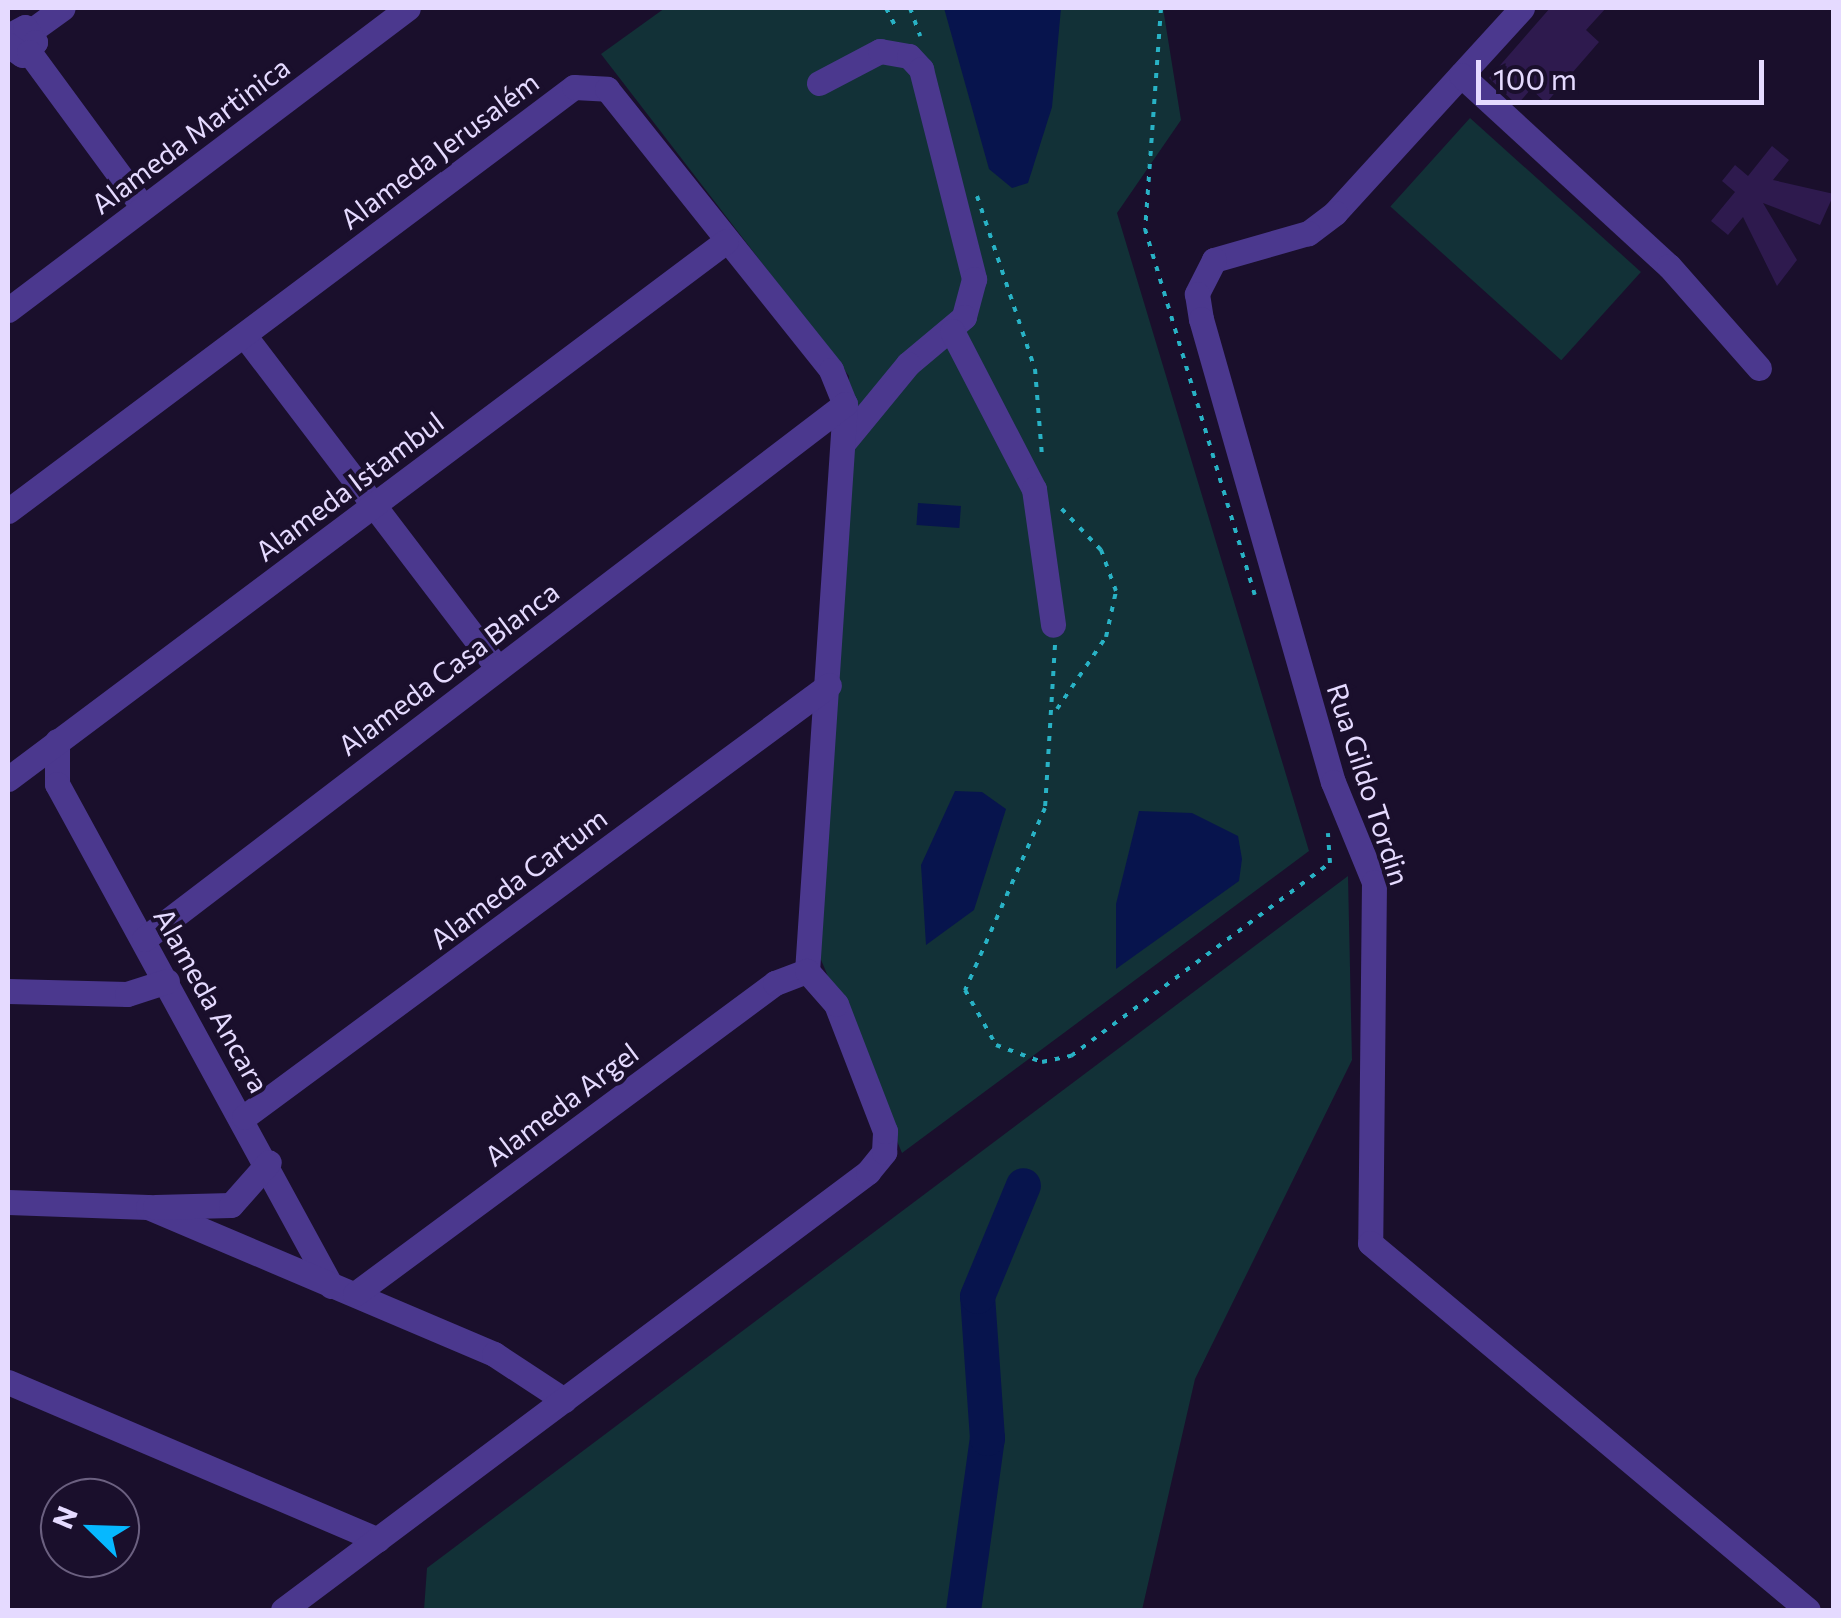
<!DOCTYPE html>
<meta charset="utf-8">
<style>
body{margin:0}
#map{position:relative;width:1841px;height:1618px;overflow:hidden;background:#1a0f2c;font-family:Commissioner,sans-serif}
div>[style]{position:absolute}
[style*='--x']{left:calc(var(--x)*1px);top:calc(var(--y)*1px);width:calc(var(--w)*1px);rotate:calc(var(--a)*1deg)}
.green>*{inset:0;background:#123137;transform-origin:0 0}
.water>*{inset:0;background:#07144d;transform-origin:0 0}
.river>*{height:35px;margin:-17.5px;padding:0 17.5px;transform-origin:17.5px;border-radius:17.5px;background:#07144d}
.building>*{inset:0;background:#2e1a4e}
.path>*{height:4px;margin-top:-2px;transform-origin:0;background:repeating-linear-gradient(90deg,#28b2c5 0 5px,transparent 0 13px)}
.minor>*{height:25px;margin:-12.5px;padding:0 12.5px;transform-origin:12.5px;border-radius:12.5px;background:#4b388e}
span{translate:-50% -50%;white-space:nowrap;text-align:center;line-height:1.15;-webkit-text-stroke:8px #1a0f2c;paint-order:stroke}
.street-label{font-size:28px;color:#e5daff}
.frame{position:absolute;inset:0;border:10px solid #e5daff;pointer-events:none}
.north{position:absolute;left:40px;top:1478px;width:100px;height:100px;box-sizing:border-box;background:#1a0f2c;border:2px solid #6b6080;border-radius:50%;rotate:293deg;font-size:28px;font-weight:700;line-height:40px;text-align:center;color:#e5daff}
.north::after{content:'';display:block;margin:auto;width:35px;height:45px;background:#06b8ff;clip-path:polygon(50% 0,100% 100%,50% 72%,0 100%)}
.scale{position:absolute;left:1476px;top:60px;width:288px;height:45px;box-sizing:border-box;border:5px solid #e5daff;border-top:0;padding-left:12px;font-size:30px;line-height:35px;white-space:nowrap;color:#e5daff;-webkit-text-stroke:8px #1a0f2c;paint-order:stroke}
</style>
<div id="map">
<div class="green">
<div style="clip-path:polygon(665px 8px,1163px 8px,1181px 120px,1117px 213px,1309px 851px,902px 1153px,819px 955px,849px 376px,601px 54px)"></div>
<div style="left:1470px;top:118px;width:230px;height:119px;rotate:42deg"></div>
<div style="clip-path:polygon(1348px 876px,1352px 1060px,1195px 1379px,1142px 1610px,424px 1610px,427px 1568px)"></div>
</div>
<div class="water">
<div style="clip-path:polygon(944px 8px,1061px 8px,1052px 107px,1028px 183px,1012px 188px,989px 169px)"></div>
<div style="left:918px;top:503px;width:43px;height:22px;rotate:4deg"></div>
<div style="clip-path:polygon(955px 791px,982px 792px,1006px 809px,974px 910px,926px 945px,921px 865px)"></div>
<div style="clip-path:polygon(1139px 811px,1192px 813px,1238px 836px,1242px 859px,1239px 881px,1116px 969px,1116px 904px)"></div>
</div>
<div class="river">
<div style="--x:963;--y:1610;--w:174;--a:-82.1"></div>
<div style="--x:987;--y:1438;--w:142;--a:-94"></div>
<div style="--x:977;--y:1296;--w:120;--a:-67.5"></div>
</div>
<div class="building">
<div style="clip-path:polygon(1550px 8px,1606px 8px,1586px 30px,1599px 42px,1546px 103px,1531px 89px,1517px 105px,1489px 78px)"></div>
<div style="clip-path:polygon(1772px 146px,1789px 160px,1773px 180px,1834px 194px,1820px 225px,1763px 203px,1797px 260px,1777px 286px,1743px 217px,1728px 235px,1711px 221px,1735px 192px,1722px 181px,1735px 165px,1748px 176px)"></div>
</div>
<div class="path">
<div style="--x:886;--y:8;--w:25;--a:63"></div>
<div style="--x:910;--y:8;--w:30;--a:70"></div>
<div style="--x:1161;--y:8;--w:222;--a:94.1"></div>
<div style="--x:1145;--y:229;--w:382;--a:73.3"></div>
<div style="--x:977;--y:196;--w:182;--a:71.5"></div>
<div style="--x:1035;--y:369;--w:87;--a:85.4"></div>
<div style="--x:1055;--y:645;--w:163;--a:93.5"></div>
<div style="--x:1045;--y:808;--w:199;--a:113.7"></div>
<div style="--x:965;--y:990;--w:63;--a:60.6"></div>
<div style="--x:996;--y:1045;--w:49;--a:20.3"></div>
<div style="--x:1042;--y:1062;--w:30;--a:-12"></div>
<div style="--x:1071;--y:1056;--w:323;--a:-36.7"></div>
<div style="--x:1330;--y:863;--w:30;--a:-94"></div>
<div style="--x:1057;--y:709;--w:87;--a:-55.8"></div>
<div style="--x:1106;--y:637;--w:47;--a:-77.7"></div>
<div style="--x:1116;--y:591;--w:44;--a:-110.1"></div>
<div style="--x:1101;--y:550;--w:61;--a:-133.7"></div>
</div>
<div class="minor">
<div style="--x:1522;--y:8;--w:277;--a:132.4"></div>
<div style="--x:1335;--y:213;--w:34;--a:143"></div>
<div style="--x:1308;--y:233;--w:98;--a:164"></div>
<div style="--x:1214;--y:260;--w:38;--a:117"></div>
<div style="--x:1197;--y:294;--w:25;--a:81"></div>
<div style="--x:1201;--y:319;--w:481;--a:74.1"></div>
<div style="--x:1333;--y:782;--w:108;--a:67.7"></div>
<div style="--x:1374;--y:882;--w:361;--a:90.6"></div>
<div style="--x:1370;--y:1243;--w:571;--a:39.96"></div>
<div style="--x:31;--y:31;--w:39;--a:-36"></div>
<div style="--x:8;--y:36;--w:19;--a:-28"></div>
<div style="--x:25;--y:27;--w:18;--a:56"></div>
<div style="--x:35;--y:42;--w:18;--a:135"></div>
<div style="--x:22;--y:55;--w:17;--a:-144"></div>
<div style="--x:29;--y:52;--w:192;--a:53.7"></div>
<div style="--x:1461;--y:75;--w:282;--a:42.6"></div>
<div style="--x:1669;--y:266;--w:136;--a:48.6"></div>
<div style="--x:819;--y:83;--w:69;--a:-27.7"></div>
<div style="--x:880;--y:51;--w:29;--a:10"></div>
<div style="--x:909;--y:56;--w:18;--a:47"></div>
<div style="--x:921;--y:69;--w:217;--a:75.8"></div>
<div style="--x:974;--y:279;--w:39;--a:105"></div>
<div style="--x:964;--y:317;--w:73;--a:140"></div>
<div style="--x:908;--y:364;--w:101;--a:129.4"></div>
<div style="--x:8;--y:310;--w:501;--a:-37.05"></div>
<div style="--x:952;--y:331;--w:178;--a:62.6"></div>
<div style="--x:1034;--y:489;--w:137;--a:82"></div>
<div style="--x:244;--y:335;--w:417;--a:52.7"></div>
<div style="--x:8;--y:511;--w:707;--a:-36.84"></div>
<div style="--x:574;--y:87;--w:33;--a:3"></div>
<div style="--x:607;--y:89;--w:359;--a:51.4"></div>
<div style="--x:831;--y:370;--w:37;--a:68"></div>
<div style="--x:845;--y:404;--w:568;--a:93.83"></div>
<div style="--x:57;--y:741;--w:43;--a:90"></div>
<div style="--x:57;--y:784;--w:572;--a:61.37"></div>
<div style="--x:8;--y:779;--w:897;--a:-36.84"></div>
<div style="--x:144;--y:939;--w:882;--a:-37.35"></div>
<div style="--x:8;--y:991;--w:119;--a:1.4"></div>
<div style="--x:127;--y:994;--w:42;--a:-18"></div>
<div style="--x:244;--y:1117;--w:727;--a:-36.44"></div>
<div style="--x:8;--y:1202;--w:140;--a:2"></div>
<div style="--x:148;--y:1207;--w:376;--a:23"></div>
<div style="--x:494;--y:1354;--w:84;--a:33.3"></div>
<div style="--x:155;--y:1207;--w:76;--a:-1.5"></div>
<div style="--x:231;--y:1205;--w:57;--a:-48.5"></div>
<div style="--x:355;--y:1294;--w:523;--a:-36.52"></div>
<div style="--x:775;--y:983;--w:34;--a:-21"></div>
<div style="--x:8;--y:1382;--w:402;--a:23.1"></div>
<div style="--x:283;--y:1610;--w:731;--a:-36.82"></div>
<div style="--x:868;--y:1172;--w:26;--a:-51"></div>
<div style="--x:884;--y:1152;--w:21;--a:-87"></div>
<div style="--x:885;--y:1131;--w:136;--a:-111.1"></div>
<div style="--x:836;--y:1004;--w:44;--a:-131.3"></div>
</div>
<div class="street-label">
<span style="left:190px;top:135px;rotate:-37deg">Alameda Martinica</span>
<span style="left:439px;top:150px;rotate:-37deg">Alameda Jerusalém</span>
<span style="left:349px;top:486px;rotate:-37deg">Alameda Istambul</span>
<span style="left:448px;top:668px;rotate:-37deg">Alameda Casa Blanca</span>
<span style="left:1369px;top:784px;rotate:72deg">Rua Gildo Tordin</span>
<span style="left:518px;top:878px;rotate:-37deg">Alameda Cartum</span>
<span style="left:212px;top:1000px;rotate:61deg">Alameda Ancara</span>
<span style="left:561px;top:1104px;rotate:-37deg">Alameda Argel</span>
</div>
<div class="frame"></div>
<div class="north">N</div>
<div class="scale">100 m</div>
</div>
